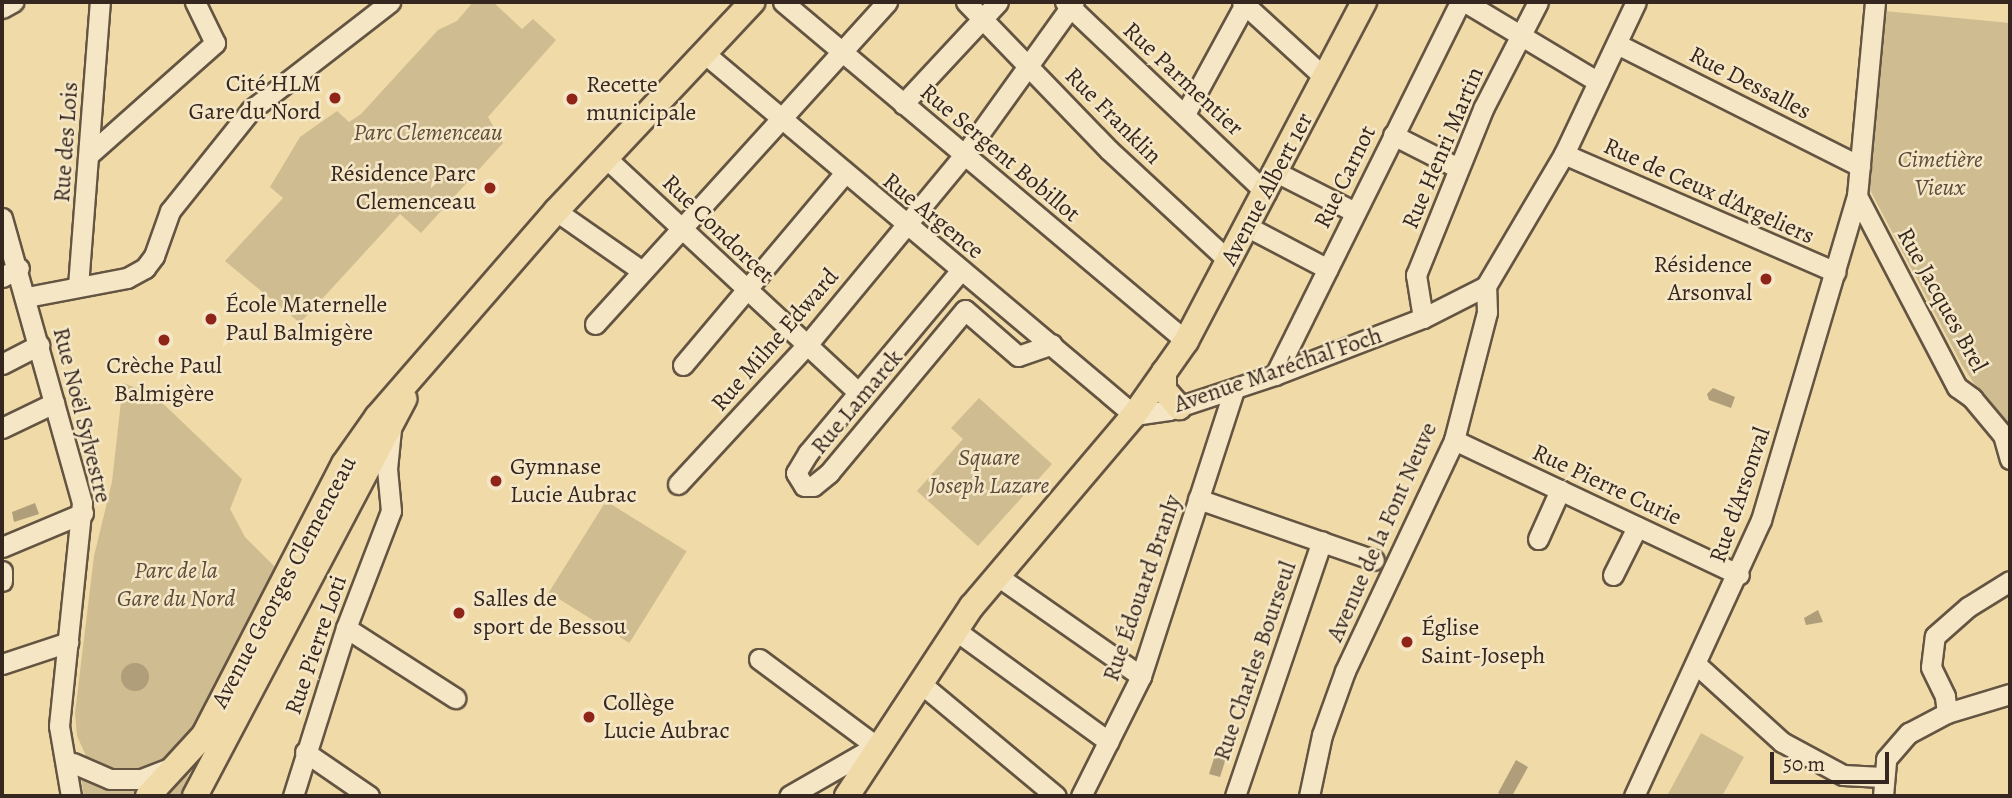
<!DOCTYPE html>
<meta charset="utf-8">
<style>
body{margin:0}
#map{position:relative;width:2012px;height:798px;overflow:hidden;background:#efdaa8;font-family:Alegreya,serif}
div>[style]{position:absolute}
[style*='--x']{left:calc(var(--x)*1px);top:calc(var(--y)*1px);width:calc(var(--w)*1px);rotate:calc(var(--a)*1deg)}
.green>*{inset:0;background:#cfbc91;transform-origin:0 0}
.water>*{inset:0;background:#b09d7a}
.round{border-radius:50%}
.roads{filter:drop-shadow(2px 0 #645442) drop-shadow(-2px 0 #645442) drop-shadow(0 2px #645442) drop-shadow(0 -2px #645442)}
.minor>*{height:19px;margin:-9.5px;padding:0 9.5px;transform-origin:9.5px;border-radius:9.5px;background:#f5e7c6}
.major>*{height:24px;margin:-12px;padding:0 12px;transform-origin:12px;border-radius:12px;background:#efdaa8}
.dots>*{width:19px;height:19px;translate:-50% -50%;box-sizing:border-box;border:4px solid #f5e7c6;border-radius:50%}
span{translate:-50% -50%;white-space:nowrap;text-align:center;line-height:1.15;-webkit-text-stroke:5px #f5e7c6;paint-order:stroke}
.street-label{font-size:24px;color:#352720}
.poi-label{font-size:24px;color:#352720}
.right{translate:-100% -50%;text-align:right}
.left{translate:0 -50%;text-align:left}
.park-label{font-size:24px;color:#5c4c3c;font-style:italic}
.frame{position:absolute;inset:0;border:4px solid #352720;pointer-events:none}
.scale{position:absolute;left:1770px;top:752px;width:119px;height:32px;box-sizing:border-box;border:4px solid #352720;border-top:0;padding-left:9px;font-size:21px;line-height:24px;white-space:nowrap;color:#352720;-webkit-text-stroke:5px #f5e7c6;paint-order:stroke}
</style>
<div id="map">
<div class="green">
<div style="clip-path:polygon(473px 2px,493px 2px,522px 29px,533px 19px,556px 40px,488px 117px,503px 143px,421px 233px,400px 214px,300px 323px,225px 261px,283px 198px,270px 187px,300px 137px,337px 111px,349px 122px,361px 114px,438px 30px,457px 21px)"></div>
<div style="clip-path:polygon(1884px 11px,2010px 23px,2010px 438px,1962px 365px,1869px 188px)"></div>
<div style="clip-path:polygon(123px 383px,153px 394px,242px 479px,230px 509px,245px 537px,278px 570px,197px 728px,160px 764px,139px 774px,98px 768px,87px 758px,77px 736px,75px 713px,94px 556px,112px 482px)"></div>
<div style="clip-path:polygon(979px 398px,1052px 464px,978px 546px,917px 491px,963px 439px,951px 428px)"></div>
<div style="left:606px;top:501px;width:95px;height:108px;rotate:32deg"></div>
<div style="clip-path:polygon(1701px 733px,1744px 757px,1722px 796px,1667px 796px)"></div>
<div style="clip-path:polygon(192px 765px,181px 796px,165px 796px)"></div>
<div style="clip-path:polygon(81px 777px,150px 780px,137px 796px,84px 796px)"></div>
</div>
<div class="water">
<div style="clip-path:polygon(1713px 388px,1735px 397px,1731px 408px,1709px 400px,1707px 394px)"></div>
<div style="clip-path:polygon(35px 503px,39px 514px,14px 522px,12px 512px)"></div>
<div style="clip-path:polygon(1818px 610px,1823px 622px,1806px 625px,1804px 618px)"></div>
<div class="round" style="left:121px;top:663px;width:28px;height:28px"></div>
<div style="clip-path:polygon(1224px 751px,1227px 755px,1220px 777px,1209px 774px,1216px 752px)"></div>
<div style="clip-path:polygon(1516px 760px,1528px 767px,1512px 796px,1504px 796px,1498px 793px)"></div>
</div>
<div class="roads">
<div class="minor">
<div style="--x:783;--y:2;--w:527;--a:40.07"></div>
<div style="--x:966;--y:2;--w:206;--a:46"></div>
<div style="--x:1109;--y:150;--w:163;--a:42.8"></div>
<div style="--x:1065;--y:2;--w:277;--a:43.5"></div>
<div style="--x:1242;--y:2;--w:113;--a:42.5"></div>
<div style="--x:1465;--y:2;--w:155;--a:31"></div>
<div style="--x:2;--y:8;--w:13;--a:-29"></div>
<div style="--x:1617;--y:44;--w:272;--a:26.7"></div>
<div style="--x:704;--y:53;--w:562;--a:40.09"></div>
<div style="--x:1134;--y:415;--w:35;--a:-8"></div>
<div style="--x:1169;--y:410;--w:112;--a:-18.3"></div>
<div style="--x:1275;--y:375;--w:159;--a:-21.1"></div>
<div style="--x:1423;--y:318;--w:71;--a:-26.9"></div>
<div style="--x:1486;--y:286;--w:153;--a:-59.4"></div>
<div style="--x:1564;--y:154;--w:168;--a:-64.7"></div>
<div style="--x:903;--y:104;--w:139;--a:-47"></div>
<div style="--x:1185;--y:114;--w:128;--a:-61.4"></div>
<div style="--x:1393;--y:135;--w:73;--a:26.9"></div>
<div style="--x:91;--y:153;--w:166;--a:-41.6"></div>
<div style="--x:215;--y:43;--w:46;--a:-116"></div>
<div style="--x:1564;--y:154;--w:296;--a:23.5"></div>
<div style="--x:606;--y:158;--w:344;--a:42.9"></div>
<div style="--x:1276;--y:172;--w:89;--a:26.9"></div>
<div style="--x:1857;--y:196;--w:216;--a:62.4"></div>
<div style="--x:1957;--y:387;--w:19;--a:36"></div>
<div style="--x:1972;--y:398;--w:48;--a:50"></div>
<div style="--x:2003;--y:435;--w:25;--a:74"></div>
<div style="--x:556;--y:211;--w:105;--a:34.9"></div>
<div style="--x:2;--y:218;--w:296;--a:74.3"></div>
<div style="--x:82;--y:503;--w:224;--a:95.9"></div>
<div style="--x:59;--y:726;--w:71;--a:80.3"></div>
<div style="--x:1248;--y:227;--w:90;--a:27.7"></div>
<div style="--x:961;--y:270;--w:239;--a:129.9"></div>
<div style="--x:808;--y:453;--w:23;--a:121"></div>
<div style="--x:796;--y:473;--w:15;--a:58"></div>
<div style="--x:804;--y:486;--w:9;--a:0"></div>
<div style="--x:813;--y:486;--w:21;--a:-39"></div>
<div style="--x:829;--y:473;--w:212;--a:-50.2"></div>
<div style="--x:965;--y:310;--w:70;--a:41"></div>
<div style="--x:1018;--y:356;--w:36;--a:-19"></div>
<div style="--x:2;--y:277;--w:19;--a:-28"></div>
<div style="--x:78;--y:286;--w:285;--a:-85.6"></div>
<div style="--x:27;--y:297;--w:102;--a:-10.8"></div>
<div style="--x:127;--y:278;--w:21;--a:-29"></div>
<div style="--x:145;--y:268;--w:15;--a:-53"></div>
<div style="--x:154;--y:256;--w:48;--a:-70.4"></div>
<div style="--x:170;--y:211;--w:129;--a:-51.3"></div>
<div style="--x:251;--y:110;--w:176;--a:-37.8"></div>
<div style="--x:1423;--y:318;--w:44;--a:-99.2"></div>
<div style="--x:1416;--y:275;--w:181;--a:-68"></div>
<div style="--x:1484;--y:107;--w:118;--a:-62.8"></div>
<div style="--x:595;--y:324;--w:435;--a:-47.8"></div>
<div style="--x:2;--y:364;--w:42;--a:-27.2"></div>
<div style="--x:683;--y:365;--w:250;--a:-49.9"></div>
<div style="--x:1275;--y:375;--w:416;--a:-63.6"></div>
<div style="--x:2;--y:428;--w:58;--a:-25.7"></div>
<div style="--x:1454;--y:440;--w:315;--a:25.3"></div>
<div style="--x:678;--y:484;--w:188;--a:-47.2"></div>
<div style="--x:806;--y:346;--w:248;--a:-50.4"></div>
<div style="--x:964;--y:155;--w:188;--a:-54.3"></div>
<div style="--x:1198;--y:499;--w:186;--a:19.1"></div>
<div style="--x:1538;--y:539;--w:54;--a:-65.8"></div>
<div style="--x:2;--y:547;--w:88;--a:-22.8"></div>
<div style="--x:2;--y:571;--w:10;--a:90"></div>
<div style="--x:996;--y:575;--w:177;--a:34.9"></div>
<div style="--x:1613;--y:575;--w:54;--a:-63.4"></div>
<div style="--x:346;--y:628;--w:130;--a:32.7"></div>
<div style="--x:955;--y:630;--w:190;--a:36"></div>
<div style="--x:759;--y:659;--w:146;--a:36.6"></div>
<div style="--x:876;--y:746;--w:100;--a:150.1"></div>
<div style="--x:2;--y:664;--w:70;--a:-18.4"></div>
<div style="--x:1697;--y:665;--w:115;--a:42.2"></div>
<div style="--x:1782;--y:742;--w:69;--a:28.4"></div>
<div style="--x:1843;--y:775;--w:39;--a:3"></div>
<div style="--x:919;--y:682;--w:178;--a:39.8"></div>
<div style="--x:1947;--y:713;--w:17;--a:-97"></div>
<div style="--x:1945;--y:696;--w:32;--a:-116"></div>
<div style="--x:1931;--y:667;--w:31;--a:-83"></div>
<div style="--x:1935;--y:636;--w:44;--a:-41.3"></div>
<div style="--x:1968;--y:607;--w:49;--a:-31.8"></div>
<div style="--x:305;--y:752;--w:78;--a:34.5"></div>
<div style="--x:73;--y:763;--w:40;--a:23.4"></div>
<div style="--x:110;--y:779;--w:31;--a:0"></div>
<div style="--x:141;--y:779;--w:34;--a:-21"></div>
<div style="--x:293;--y:796;--w:176;--a:-72.5"></div>
<div style="--x:346;--y:628;--w:125;--a:-69"></div>
<div style="--x:391;--y:511;--w:42;--a:-95.4"></div>
<div style="--x:387;--y:469;--w:40;--a:-84.3"></div>
<div style="--x:1081;--y:796;--w:134;--a:-63.4"></div>
<div style="--x:1141;--y:676;--w:301;--a:-72"></div>
<div style="--x:1235;--y:796;--w:269;--a:-71.2"></div>
<div style="--x:1309;--y:796;--w:62;--a:-78"></div>
<div style="--x:1322;--y:735;--w:68;--a:-70.2"></div>
<div style="--x:1345;--y:671;--w:255;--a:-64.7"></div>
<div style="--x:1454;--y:440;--w:132;--a:-75.5"></div>
<div style="--x:1487;--y:312;--w:26;--a:-92"></div>
<div style="--x:1634;--y:796;--w:304;--a:-65.3"></div>
<div style="--x:1761;--y:520;--w:338;--a:-73.5"></div>
<div style="--x:1857;--y:196;--w:195;--a:-84.7"></div>
<div style="--x:1883;--y:796;--w:37;--a:-85"></div>
<div style="--x:1886;--y:759;--w:35;--a:-49"></div>
<div style="--x:1909;--y:733;--w:43;--a:-27.8"></div>
<div style="--x:1947;--y:713;--w:66;--a:-16.8"></div>
</div>
<div class="major">
<div style="--x:1164;--y:372;--w:18;--a:90"></div>
<div style="--x:1164;--y:390;--w:23;--a:49"></div>
<div style="--x:148;--y:796;--w:83;--a:-47.4"></div>
<div style="--x:204;--y:735;--w:305;--a:-62.7"></div>
<div style="--x:344;--y:464;--w:57;--a:-54.9"></div>
<div style="--x:377;--y:417;--w:273;--a:-49"></div>
<div style="--x:556;--y:211;--w:287;--a:-46.8"></div>
<div style="--x:195;--y:796;--w:449;--a:-62.2"></div>
<div style="--x:847;--y:796;--w:227;--a:-56.7"></div>
<div style="--x:972;--y:606;--w:250;--a:-49.7"></div>
<div style="--x:1134;--y:415;--w:90;--a:-54.9"></div>
<div style="--x:1186;--y:341;--w:383;--a:-62.3"></div>
</div>
</div>
<div class="dots">
<div style="left:335px;top:98px;background:#8f2418"></div>
<div style="left:572px;top:99px;background:#8f2418"></div>
<div style="left:490px;top:188px;background:#8f2418"></div>
<div style="left:1766px;top:279px;background:#8f2418"></div>
<div style="left:211px;top:319px;background:#8f2418"></div>
<div style="left:164px;top:340px;background:#8f2418"></div>
<div style="left:496px;top:481px;background:#8f2418"></div>
<div style="left:459px;top:613px;background:#8f2418"></div>
<div style="left:1407px;top:642px;background:#8f2418"></div>
<div style="left:589px;top:717px;background:#8f2418"></div>
</div>
<div class="street-label">
<span style="left:1183px;top:79px;rotate:43deg">Rue Parmentier</span>
<span style="left:1750px;top:83px;rotate:27deg">Rue Dessalles</span>
<span style="left:1113px;top:116px;rotate:45deg">Rue Franklin</span>
<span style="left:66px;top:142px;rotate:-86deg">Rue des Lois</span>
<span style="left:1443px;top:148px;rotate:-67deg">Rue Henri Martin</span>
<span style="left:1000px;top:153px;rotate:40deg">Rue Sergent Bobillot</span>
<span style="left:1345px;top:177px;rotate:-64deg">Rue Carnot</span>
<span style="left:1267px;top:189px;rotate:-62deg">Avenue Albert 1er</span>
<span style="left:1709px;top:191px;rotate:24deg">Rue de Ceux d'Argeliers</span>
<span style="left:933px;top:216px;rotate:39deg">Rue Argence</span>
<span style="left:718px;top:229px;rotate:44deg">Rue Condorcet</span>
<span style="left:1942px;top:300px;rotate:61deg">Rue Jacques Brel</span>
<span style="left:775px;top:340px;rotate:-49deg">Rue Milne Edward</span>
<span style="left:1278px;top:370px;rotate:-19deg">Avenue Maréchal Foch</span>
<span style="left:857px;top:402px;rotate:-50deg">Rue Lamarck</span>
<span style="left:82px;top:415px;rotate:76deg">Rue Noël Sylvestre</span>
<span style="left:1607px;top:485px;rotate:25deg">Rue Pierre Curie</span>
<span style="left:1740px;top:495px;rotate:-71deg">Rue d'Arsonval</span>
<span style="left:1382px;top:532px;rotate:-66deg">Avenue de la Font Neuve</span>
<span style="left:284px;top:582px;rotate:-62deg">Avenue Georges Clemenceau</span>
<span style="left:1142px;top:588px;rotate:-71deg">Rue Édouard Branly</span>
<span style="left:316px;top:645px;rotate:-71deg">Rue Pierre Loti</span>
<span style="left:1255px;top:661px;rotate:-71deg">Rue Charles Bourseul</span>
</div>
<div class="poi-label">
<span class="right" style="left:321px;top:98px">Cité HLM<br>Gare du Nord</span>
<span class="left" style="left:586px;top:99px">Recette<br>municipale</span>
<span class="right" style="left:476px;top:188px">Résidence Parc<br>Clemenceau</span>
<span class="right" style="left:1752px;top:279px">Résidence<br>Arsonval</span>
<span class="left" style="left:225px;top:319px">École Maternelle<br>Paul Balmigère</span>
<span style="left:164px;top:380px">Crèche Paul<br>Balmigère</span>
<span class="left" style="left:510px;top:481px">Gymnase<br>Lucie Aubrac</span>
<span class="left" style="left:473px;top:613px">Salles de<br>sport de Bessou</span>
<span class="left" style="left:1421px;top:642px">Église<br>Saint-Joseph</span>
<span class="left" style="left:603px;top:717px">Collège<br>Lucie Aubrac</span>
</div>
<div class="park-label">
<span style="left:428px;top:133px">Parc Clemenceau</span>
<span style="left:1940px;top:174px">Cimetière<br>Vieux</span>
<span style="left:989px;top:472px">Square<br>Joseph Lazare</span>
<span style="left:176px;top:585px">Parc de la<br>Gare du Nord</span>
</div>
<div class="frame"></div>
<div class="scale">50 m</div>
</div>
